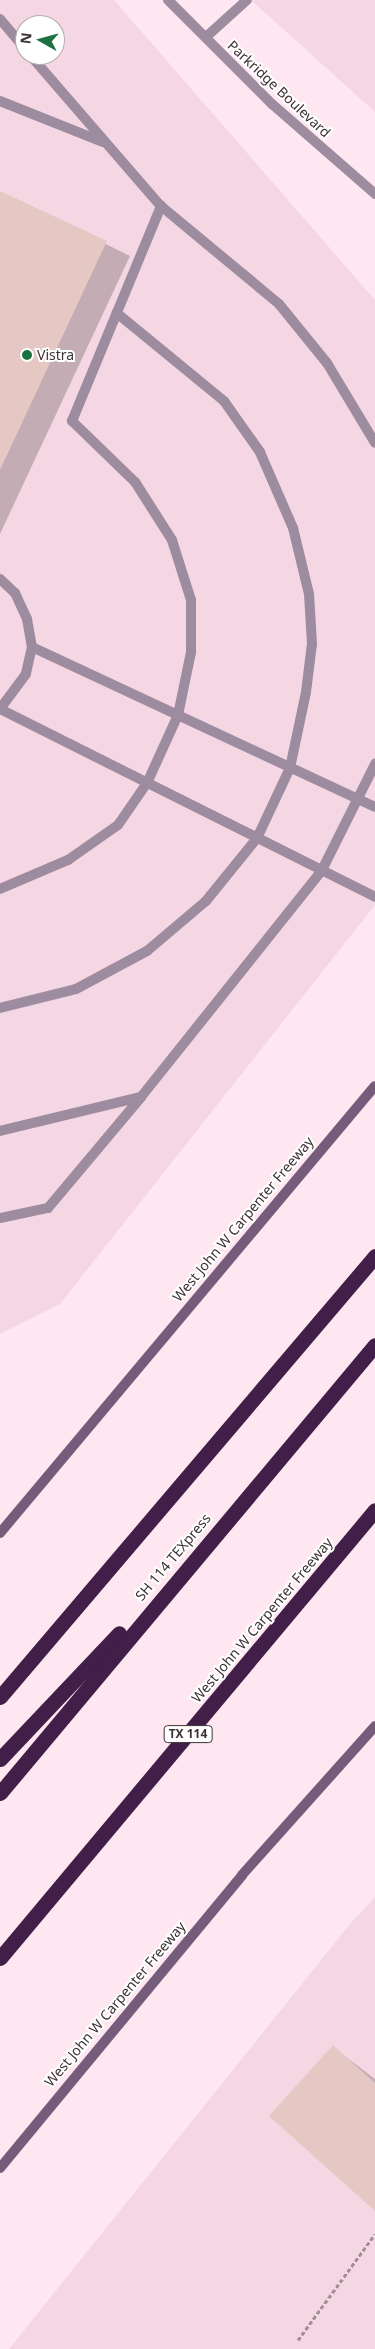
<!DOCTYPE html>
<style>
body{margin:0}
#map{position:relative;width:375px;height:2349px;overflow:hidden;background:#fee7f0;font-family:"Noto Sans",sans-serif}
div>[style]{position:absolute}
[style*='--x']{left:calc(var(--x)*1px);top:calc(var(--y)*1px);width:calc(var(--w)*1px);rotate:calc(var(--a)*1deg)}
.built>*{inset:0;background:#f4d7e2}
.shadow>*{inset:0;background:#0003}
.building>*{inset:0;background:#e5c7c3}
.path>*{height:3px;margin-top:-1.5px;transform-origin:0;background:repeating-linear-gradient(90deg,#a18f96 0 4px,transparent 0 6.5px)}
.service>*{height:10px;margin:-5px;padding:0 5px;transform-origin:5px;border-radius:5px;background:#9d8ba0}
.tertiary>*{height:10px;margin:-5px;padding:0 5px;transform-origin:5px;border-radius:5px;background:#9d8ba0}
.secondary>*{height:10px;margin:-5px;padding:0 5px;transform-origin:5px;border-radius:5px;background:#755c7a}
.motorway>*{height:15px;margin:-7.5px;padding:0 7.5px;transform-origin:7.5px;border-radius:7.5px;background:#411f48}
.dots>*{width:14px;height:14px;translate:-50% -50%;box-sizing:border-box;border:2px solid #fff;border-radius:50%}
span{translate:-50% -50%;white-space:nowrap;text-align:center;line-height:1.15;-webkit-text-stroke:4px #fff;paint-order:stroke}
.shield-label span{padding:1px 4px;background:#fff;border:1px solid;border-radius:4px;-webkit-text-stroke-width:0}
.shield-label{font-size:12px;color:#3d3236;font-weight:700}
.street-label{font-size:14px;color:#3d3236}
.poi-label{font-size:14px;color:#3d3236}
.left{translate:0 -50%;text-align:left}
.north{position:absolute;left:15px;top:15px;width:50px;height:50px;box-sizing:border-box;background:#fff;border:1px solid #b1adaf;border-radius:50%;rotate:277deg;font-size:14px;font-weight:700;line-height:20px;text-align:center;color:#3d3236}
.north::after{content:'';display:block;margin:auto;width:18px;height:22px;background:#1d7244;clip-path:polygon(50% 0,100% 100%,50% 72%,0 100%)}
</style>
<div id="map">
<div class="built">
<div style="clip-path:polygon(evenodd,0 0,114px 0,375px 300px,375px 905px,60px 1304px,0 1334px,0 0,25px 25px,55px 25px,55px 55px,25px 55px,25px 25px)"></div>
<div style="clip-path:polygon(251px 0,375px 0,375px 112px)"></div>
<div style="clip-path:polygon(375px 1897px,375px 2349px,9px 2349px,350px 1924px)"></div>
</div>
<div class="shadow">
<div style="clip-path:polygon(0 192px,130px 256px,0 534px)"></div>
<div style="clip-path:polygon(333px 2047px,375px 2079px,375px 2210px)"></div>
</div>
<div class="building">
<div style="clip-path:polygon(0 191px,107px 241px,0 470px)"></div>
<div style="clip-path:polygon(333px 2045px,375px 2083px,375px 2211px,269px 2116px)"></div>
</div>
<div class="path">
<div style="--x:298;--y:2340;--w:131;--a:-54"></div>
</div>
<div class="service">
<div style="--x:0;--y:19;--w:39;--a:50"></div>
<div style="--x:206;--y:37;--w:55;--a:-42.1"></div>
<div style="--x:30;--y:55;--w:200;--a:49.1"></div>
<div style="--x:161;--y:206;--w:153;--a:39.7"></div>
<div style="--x:279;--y:304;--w:76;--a:50.9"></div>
<div style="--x:327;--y:363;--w:93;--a:59"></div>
<div style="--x:0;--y:101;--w:111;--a:21.7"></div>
<div style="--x:0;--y:579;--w:21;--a:43"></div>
<div style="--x:15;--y:593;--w:29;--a:65"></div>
<div style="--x:27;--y:619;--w:28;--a:80"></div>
<div style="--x:32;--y:647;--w:28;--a:103"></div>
<div style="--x:26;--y:674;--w:44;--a:126.6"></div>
<div style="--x:32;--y:647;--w:378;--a:25"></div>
<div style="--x:0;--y:709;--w:419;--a:26.6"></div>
<div style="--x:0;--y:889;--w:74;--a:-23.1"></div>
<div style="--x:68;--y:860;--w:61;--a:-35"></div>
<div style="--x:118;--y:825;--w:51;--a:-55.4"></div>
<div style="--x:147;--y:783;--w:75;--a:-65.5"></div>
<div style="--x:178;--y:715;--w:64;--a:-78.3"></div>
<div style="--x:191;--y:652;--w:52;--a:-90"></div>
<div style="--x:191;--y:600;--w:63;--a:-107.6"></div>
<div style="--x:172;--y:540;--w:69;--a:-122.5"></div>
<div style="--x:135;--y:482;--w:88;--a:-135.9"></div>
<div style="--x:72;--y:421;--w:233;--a:-67.5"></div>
<div style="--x:0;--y:1008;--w:78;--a:-14"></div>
<div style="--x:76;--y:989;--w:81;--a:-28.2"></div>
<div style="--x:147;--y:951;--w:77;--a:-40.3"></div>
<div style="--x:206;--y:901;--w:81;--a:-51"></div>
<div style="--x:257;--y:838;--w:77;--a:-64.8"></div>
<div style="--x:290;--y:768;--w:78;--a:-78.1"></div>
<div style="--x:306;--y:692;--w:48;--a:-82.9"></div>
<div style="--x:312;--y:644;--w:50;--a:-93.4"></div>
<div style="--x:309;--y:594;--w:68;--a:-103.6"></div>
<div style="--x:293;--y:528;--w:83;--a:-113.5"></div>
<div style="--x:260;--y:452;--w:62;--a:-125.2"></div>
<div style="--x:224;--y:401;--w:139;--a:-140.6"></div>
<div style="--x:0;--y:1131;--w:145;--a:-13.6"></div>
<div style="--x:0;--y:1218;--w:49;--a:-11.8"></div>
<div style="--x:48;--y:1208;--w:145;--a:-50"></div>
<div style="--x:141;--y:1097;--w:290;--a:-51.4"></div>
<div style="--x:322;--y:870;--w:119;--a:-63.4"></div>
</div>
<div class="tertiary">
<div style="--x:168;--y:0;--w:147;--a:45"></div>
<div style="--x:272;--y:104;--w:137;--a:41.1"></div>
</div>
<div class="secondary">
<div style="--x:0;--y:1533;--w:583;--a:-50.01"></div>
<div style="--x:0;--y:2168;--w:380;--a:-50.4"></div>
<div style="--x:242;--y:1875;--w:200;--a:-48.2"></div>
</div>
<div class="motorway">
<div style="--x:0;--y:1697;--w:579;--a:-49.62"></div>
<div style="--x:0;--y:1759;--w:173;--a:-46.6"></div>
<div style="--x:0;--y:1793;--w:584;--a:-50.07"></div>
<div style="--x:0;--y:1958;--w:584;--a:-50.07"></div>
</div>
<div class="dots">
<div style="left:27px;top:355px;background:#1d7244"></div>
</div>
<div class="shield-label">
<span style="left:188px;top:1734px">TX 114</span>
</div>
<div class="street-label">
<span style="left:279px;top:89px;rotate:43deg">Parkridge Boulevard</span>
<span style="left:243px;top:1219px;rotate:-50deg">West John W Carpenter Freeway</span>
<span style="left:173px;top:1557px;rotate:-50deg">SH 114 TEXpress</span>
<span style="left:262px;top:1620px;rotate:-50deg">West John W Carpenter Freeway</span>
<span style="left:115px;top:2004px;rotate:-50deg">West John W Carpenter Freeway</span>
</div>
<div class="poi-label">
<span class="left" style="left:37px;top:355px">Vistra</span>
</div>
<div class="north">N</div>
</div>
